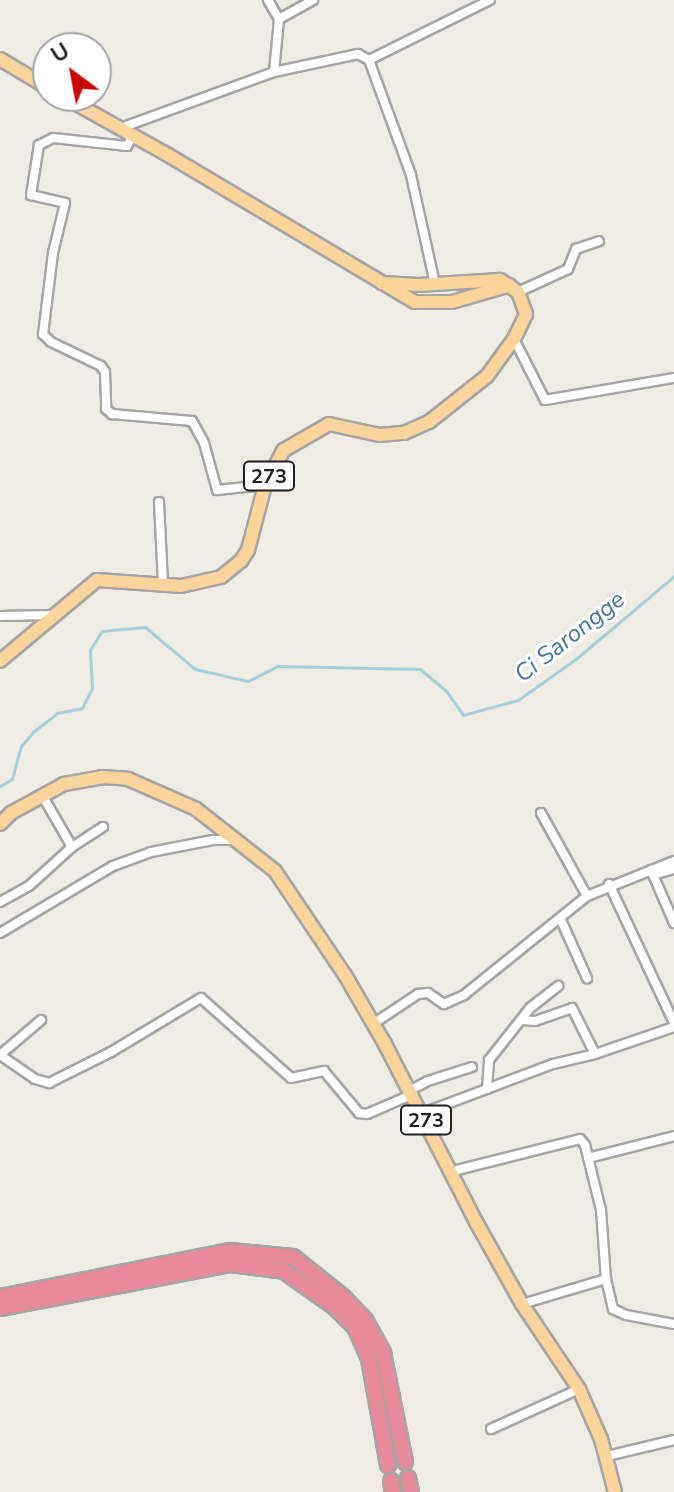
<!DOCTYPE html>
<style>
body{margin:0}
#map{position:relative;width:674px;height:1492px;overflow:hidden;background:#efece4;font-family:"Nunito Sans",sans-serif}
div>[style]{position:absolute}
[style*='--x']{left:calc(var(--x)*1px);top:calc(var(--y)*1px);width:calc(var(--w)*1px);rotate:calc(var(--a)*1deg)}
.stream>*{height:3px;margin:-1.5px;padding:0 1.5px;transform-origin:1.5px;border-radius:1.5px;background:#a4cfdd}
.roads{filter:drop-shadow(2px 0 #a5a5a5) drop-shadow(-2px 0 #a5a5a5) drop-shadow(0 2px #a5a5a5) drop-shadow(0 -2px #a5a5a5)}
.street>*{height:8px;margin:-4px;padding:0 4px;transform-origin:4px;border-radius:4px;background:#fff}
.primary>*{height:12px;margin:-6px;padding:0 6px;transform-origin:6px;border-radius:6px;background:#fcd49c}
.highway>*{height:14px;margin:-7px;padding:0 7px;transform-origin:7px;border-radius:7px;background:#e78b9b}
span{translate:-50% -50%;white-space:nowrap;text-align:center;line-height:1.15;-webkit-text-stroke:6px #fff;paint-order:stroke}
.shield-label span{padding:2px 6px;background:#fff;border:2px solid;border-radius:6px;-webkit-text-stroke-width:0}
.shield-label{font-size:20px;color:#1e1e1e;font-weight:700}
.water-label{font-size:24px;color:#4775a6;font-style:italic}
.north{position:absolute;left:32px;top:32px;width:80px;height:80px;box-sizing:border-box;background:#fff;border:2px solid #a5a5a5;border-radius:50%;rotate:328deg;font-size:22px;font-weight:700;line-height:32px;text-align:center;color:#1e1e1e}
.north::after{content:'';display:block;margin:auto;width:28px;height:36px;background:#cc0400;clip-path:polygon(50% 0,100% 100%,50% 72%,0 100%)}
</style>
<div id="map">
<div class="stream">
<div style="--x:0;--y:786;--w:14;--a:-30"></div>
<div style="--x:12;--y:779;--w:34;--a:-75"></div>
<div style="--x:21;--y:746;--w:18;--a:-49"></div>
<div style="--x:33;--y:732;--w:31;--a:-38"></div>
<div style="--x:57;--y:713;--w:25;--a:-11"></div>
<div style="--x:82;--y:708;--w:22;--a:-63"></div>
<div style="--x:92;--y:688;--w:38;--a:-93"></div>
<div style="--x:90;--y:650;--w:22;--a:-58"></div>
<div style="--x:102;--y:631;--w:43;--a:-5.3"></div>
<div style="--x:145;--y:627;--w:65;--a:40"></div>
<div style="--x:195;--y:669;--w:54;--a:12.8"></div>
<div style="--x:248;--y:681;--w:34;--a:-27"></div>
<div style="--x:278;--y:666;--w:142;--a:1.2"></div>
<div style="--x:420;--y:669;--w:35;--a:40"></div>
<div style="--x:447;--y:692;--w:28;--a:55"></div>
<div style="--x:463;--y:715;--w:57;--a:-15.3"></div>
<div style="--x:518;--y:700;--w:72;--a:-35.4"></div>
<div style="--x:577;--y:658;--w:127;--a:-40.2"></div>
</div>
<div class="roads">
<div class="street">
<div style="--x:268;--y:0;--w:22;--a:60"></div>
<div style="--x:369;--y:60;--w:135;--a:-26.4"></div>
<div style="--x:274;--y:72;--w:86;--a:-12.1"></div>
<div style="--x:358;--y:54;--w:13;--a:29"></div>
<div style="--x:369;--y:60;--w:122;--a:69.9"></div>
<div style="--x:411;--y:175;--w:112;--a:77.6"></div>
<div style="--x:118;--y:129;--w:166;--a:-20.1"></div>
<div style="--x:274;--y:72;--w:53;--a:-84.6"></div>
<div style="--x:279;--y:19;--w:39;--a:-29"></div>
<div style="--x:132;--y:137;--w:10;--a:119"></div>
<div style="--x:127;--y:146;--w:74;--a:-173.8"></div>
<div style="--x:53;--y:138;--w:16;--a:153"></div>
<div style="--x:39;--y:145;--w:51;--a:99.1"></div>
<div style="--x:31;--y:195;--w:35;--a:13"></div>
<div style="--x:65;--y:203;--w:51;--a:103.5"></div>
<div style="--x:53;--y:253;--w:82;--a:97"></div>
<div style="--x:43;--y:334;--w:11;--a:45"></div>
<div style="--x:51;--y:342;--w:55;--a:25.6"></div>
<div style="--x:101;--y:366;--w:7;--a:56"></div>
<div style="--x:105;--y:372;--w:37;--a:88"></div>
<div style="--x:106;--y:409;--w:8;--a:40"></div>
<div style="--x:112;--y:414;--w:80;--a:5"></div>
<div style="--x:192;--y:421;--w:25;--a:61"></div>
<div style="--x:204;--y:443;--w:49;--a:74.5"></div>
<div style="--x:217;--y:490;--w:48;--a:-5.9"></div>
<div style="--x:518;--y:292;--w:55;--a:-24.7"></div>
<div style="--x:568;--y:269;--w:22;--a:-68"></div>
<div style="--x:576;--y:249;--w:24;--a:-19"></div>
<div style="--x:514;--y:339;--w:68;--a:63.1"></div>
<div style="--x:545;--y:400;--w:131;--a:-9.7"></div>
<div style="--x:159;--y:502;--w:83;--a:87.2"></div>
<div style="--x:0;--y:616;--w:56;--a:-1"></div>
<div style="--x:42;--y:795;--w:60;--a:60"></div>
<div style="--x:541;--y:813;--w:95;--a:61"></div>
<div style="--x:651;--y:870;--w:58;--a:66.5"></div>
<div style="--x:653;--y:875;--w:22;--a:-16"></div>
<div style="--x:609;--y:884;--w:153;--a:64.9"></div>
<div style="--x:0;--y:902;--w:33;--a:-29"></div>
<div style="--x:29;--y:886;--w:58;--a:-42.2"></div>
<div style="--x:72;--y:847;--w:37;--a:-33"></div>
<div style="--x:561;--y:920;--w:64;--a:65.9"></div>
<div style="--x:0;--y:933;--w:131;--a:-30.7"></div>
<div style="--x:113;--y:866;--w:40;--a:-20.2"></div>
<div style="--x:151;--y:852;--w:63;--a:-11"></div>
<div style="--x:213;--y:840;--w:21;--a:0"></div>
<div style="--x:522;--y:1020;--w:13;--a:4"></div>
<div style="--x:535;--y:1021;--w:39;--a:-19"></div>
<div style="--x:572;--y:1008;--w:51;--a:63.4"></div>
<div style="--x:373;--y:1024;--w:54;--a:-33.7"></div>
<div style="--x:418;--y:994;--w:10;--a:-6"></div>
<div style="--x:428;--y:993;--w:19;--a:35"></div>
<div style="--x:444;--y:1004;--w:22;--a:-24"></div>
<div style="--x:464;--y:995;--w:158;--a:-38.8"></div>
<div style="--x:587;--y:896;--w:94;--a:-21.9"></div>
<div style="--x:0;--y:1055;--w:42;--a:34.4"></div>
<div style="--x:35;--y:1079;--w:15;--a:16"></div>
<div style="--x:49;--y:1083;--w:69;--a:-26.6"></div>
<div style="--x:111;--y:1052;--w:105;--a:-31"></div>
<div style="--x:201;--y:998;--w:120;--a:41.6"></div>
<div style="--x:291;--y:1078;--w:34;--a:-12"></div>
<div style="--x:324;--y:1071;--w:55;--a:50.2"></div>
<div style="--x:359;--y:1113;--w:8;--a:7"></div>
<div style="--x:367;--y:1114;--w:50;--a:-23.5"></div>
<div style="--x:0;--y:1055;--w:54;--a:-40.5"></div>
<div style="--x:487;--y:1089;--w:29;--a:-86"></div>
<div style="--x:489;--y:1060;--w:66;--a:-51.7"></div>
<div style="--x:530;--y:1008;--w:36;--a:-38"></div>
<div style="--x:411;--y:1090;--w:19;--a:-28"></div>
<div style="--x:428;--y:1081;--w:46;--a:-17.7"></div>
<div style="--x:423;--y:1113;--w:139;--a:-20.7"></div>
<div style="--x:553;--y:1064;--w:43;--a:-13.4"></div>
<div style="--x:595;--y:1054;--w:83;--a:-18.9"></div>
<div style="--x:588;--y:1158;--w:89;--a:-14.3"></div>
<div style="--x:449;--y:1172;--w:135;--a:-14.1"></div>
<div style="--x:580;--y:1139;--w:8;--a:50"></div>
<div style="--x:585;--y:1145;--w:67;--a:76.2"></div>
<div style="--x:601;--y:1210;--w:69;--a:85.9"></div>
<div style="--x:606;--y:1279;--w:31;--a:77"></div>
<div style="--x:613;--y:1309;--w:14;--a:25"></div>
<div style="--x:626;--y:1315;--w:49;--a:10.6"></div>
<div style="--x:522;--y:1304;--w:88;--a:-16.6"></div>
<div style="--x:491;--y:1429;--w:97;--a:-24.4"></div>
<div style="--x:607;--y:1456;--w:69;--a:-13.4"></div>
</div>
<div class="primary">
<div style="--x:0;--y:59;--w:56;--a:31.1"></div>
<div style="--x:62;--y:96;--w:121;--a:29.1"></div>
<div style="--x:168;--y:155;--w:287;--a:30.8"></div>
<div style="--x:415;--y:302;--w:37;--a:0"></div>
<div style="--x:452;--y:302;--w:60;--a:-16.3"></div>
<div style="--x:0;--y:661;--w:126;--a:-39.9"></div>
<div style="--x:97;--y:580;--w:84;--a:4.1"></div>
<div style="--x:181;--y:586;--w:41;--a:-12.7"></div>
<div style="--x:221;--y:577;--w:26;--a:-39"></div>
<div style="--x:241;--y:561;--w:13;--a:-58"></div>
<div style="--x:248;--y:550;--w:67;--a:-75.3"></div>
<div style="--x:265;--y:485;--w:40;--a:-62"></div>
<div style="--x:284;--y:450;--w:52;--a:-30"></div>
<div style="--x:329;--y:424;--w:51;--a:12.4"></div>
<div style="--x:379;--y:435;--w:25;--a:-5"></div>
<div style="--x:404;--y:433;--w:27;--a:-24"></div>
<div style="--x:429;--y:422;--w:74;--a:-38.4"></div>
<div style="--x:487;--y:376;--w:46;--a:-53.9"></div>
<div style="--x:514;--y:339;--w:28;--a:-64"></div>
<div style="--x:526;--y:314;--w:23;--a:-110"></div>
<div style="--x:518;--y:292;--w:22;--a:-146"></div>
<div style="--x:500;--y:280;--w:82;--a:176.5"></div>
<div style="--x:418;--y:285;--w:36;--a:-177"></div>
<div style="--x:0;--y:824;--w:16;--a:-45"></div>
<div style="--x:11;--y:813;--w:60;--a:-28.7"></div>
<div style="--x:64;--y:784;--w:39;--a:-10"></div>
<div style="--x:102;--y:777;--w:26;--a:4"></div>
<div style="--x:128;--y:779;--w:74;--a:23.8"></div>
<div style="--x:196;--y:809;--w:100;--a:38.1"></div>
<div style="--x:275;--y:871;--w:125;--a:56.1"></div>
<div style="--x:345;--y:975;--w:80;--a:59.9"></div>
<div style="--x:385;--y:1044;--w:200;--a:62.9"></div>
<div style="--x:476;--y:1222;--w:94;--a:60.7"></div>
<div style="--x:522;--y:1304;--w:102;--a:56.2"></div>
<div style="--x:579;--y:1389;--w:55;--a:66.3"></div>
<div style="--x:601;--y:1439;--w:55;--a:75.2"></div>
</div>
<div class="highway">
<div style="--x:0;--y:1297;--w:235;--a:-11.3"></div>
<div style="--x:230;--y:1251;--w:63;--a:5.4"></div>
<div style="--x:293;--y:1257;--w:64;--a:38.7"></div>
<div style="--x:343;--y:1297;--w:32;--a:46"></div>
<div style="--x:365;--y:1320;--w:38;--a:61"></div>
<div style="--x:383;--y:1353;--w:111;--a:78.6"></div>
<div style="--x:0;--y:1308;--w:235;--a:-10.8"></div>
<div style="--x:231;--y:1264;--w:53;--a:7.5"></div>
<div style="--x:284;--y:1271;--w:62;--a:35.2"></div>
<div style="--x:335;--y:1307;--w:28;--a:45"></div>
<div style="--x:355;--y:1327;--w:35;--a:66"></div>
<div style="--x:369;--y:1359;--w:108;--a:79.8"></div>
<div style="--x:408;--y:1478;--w:14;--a:78"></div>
<div style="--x:391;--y:1481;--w:11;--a:80"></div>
</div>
</div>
<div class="shield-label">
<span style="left:269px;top:476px">273</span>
<span style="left:426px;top:1120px">273</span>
</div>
<div class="water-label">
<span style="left:570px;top:637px;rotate:-38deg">Ci Sarongge</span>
</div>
<div class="north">U</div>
</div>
